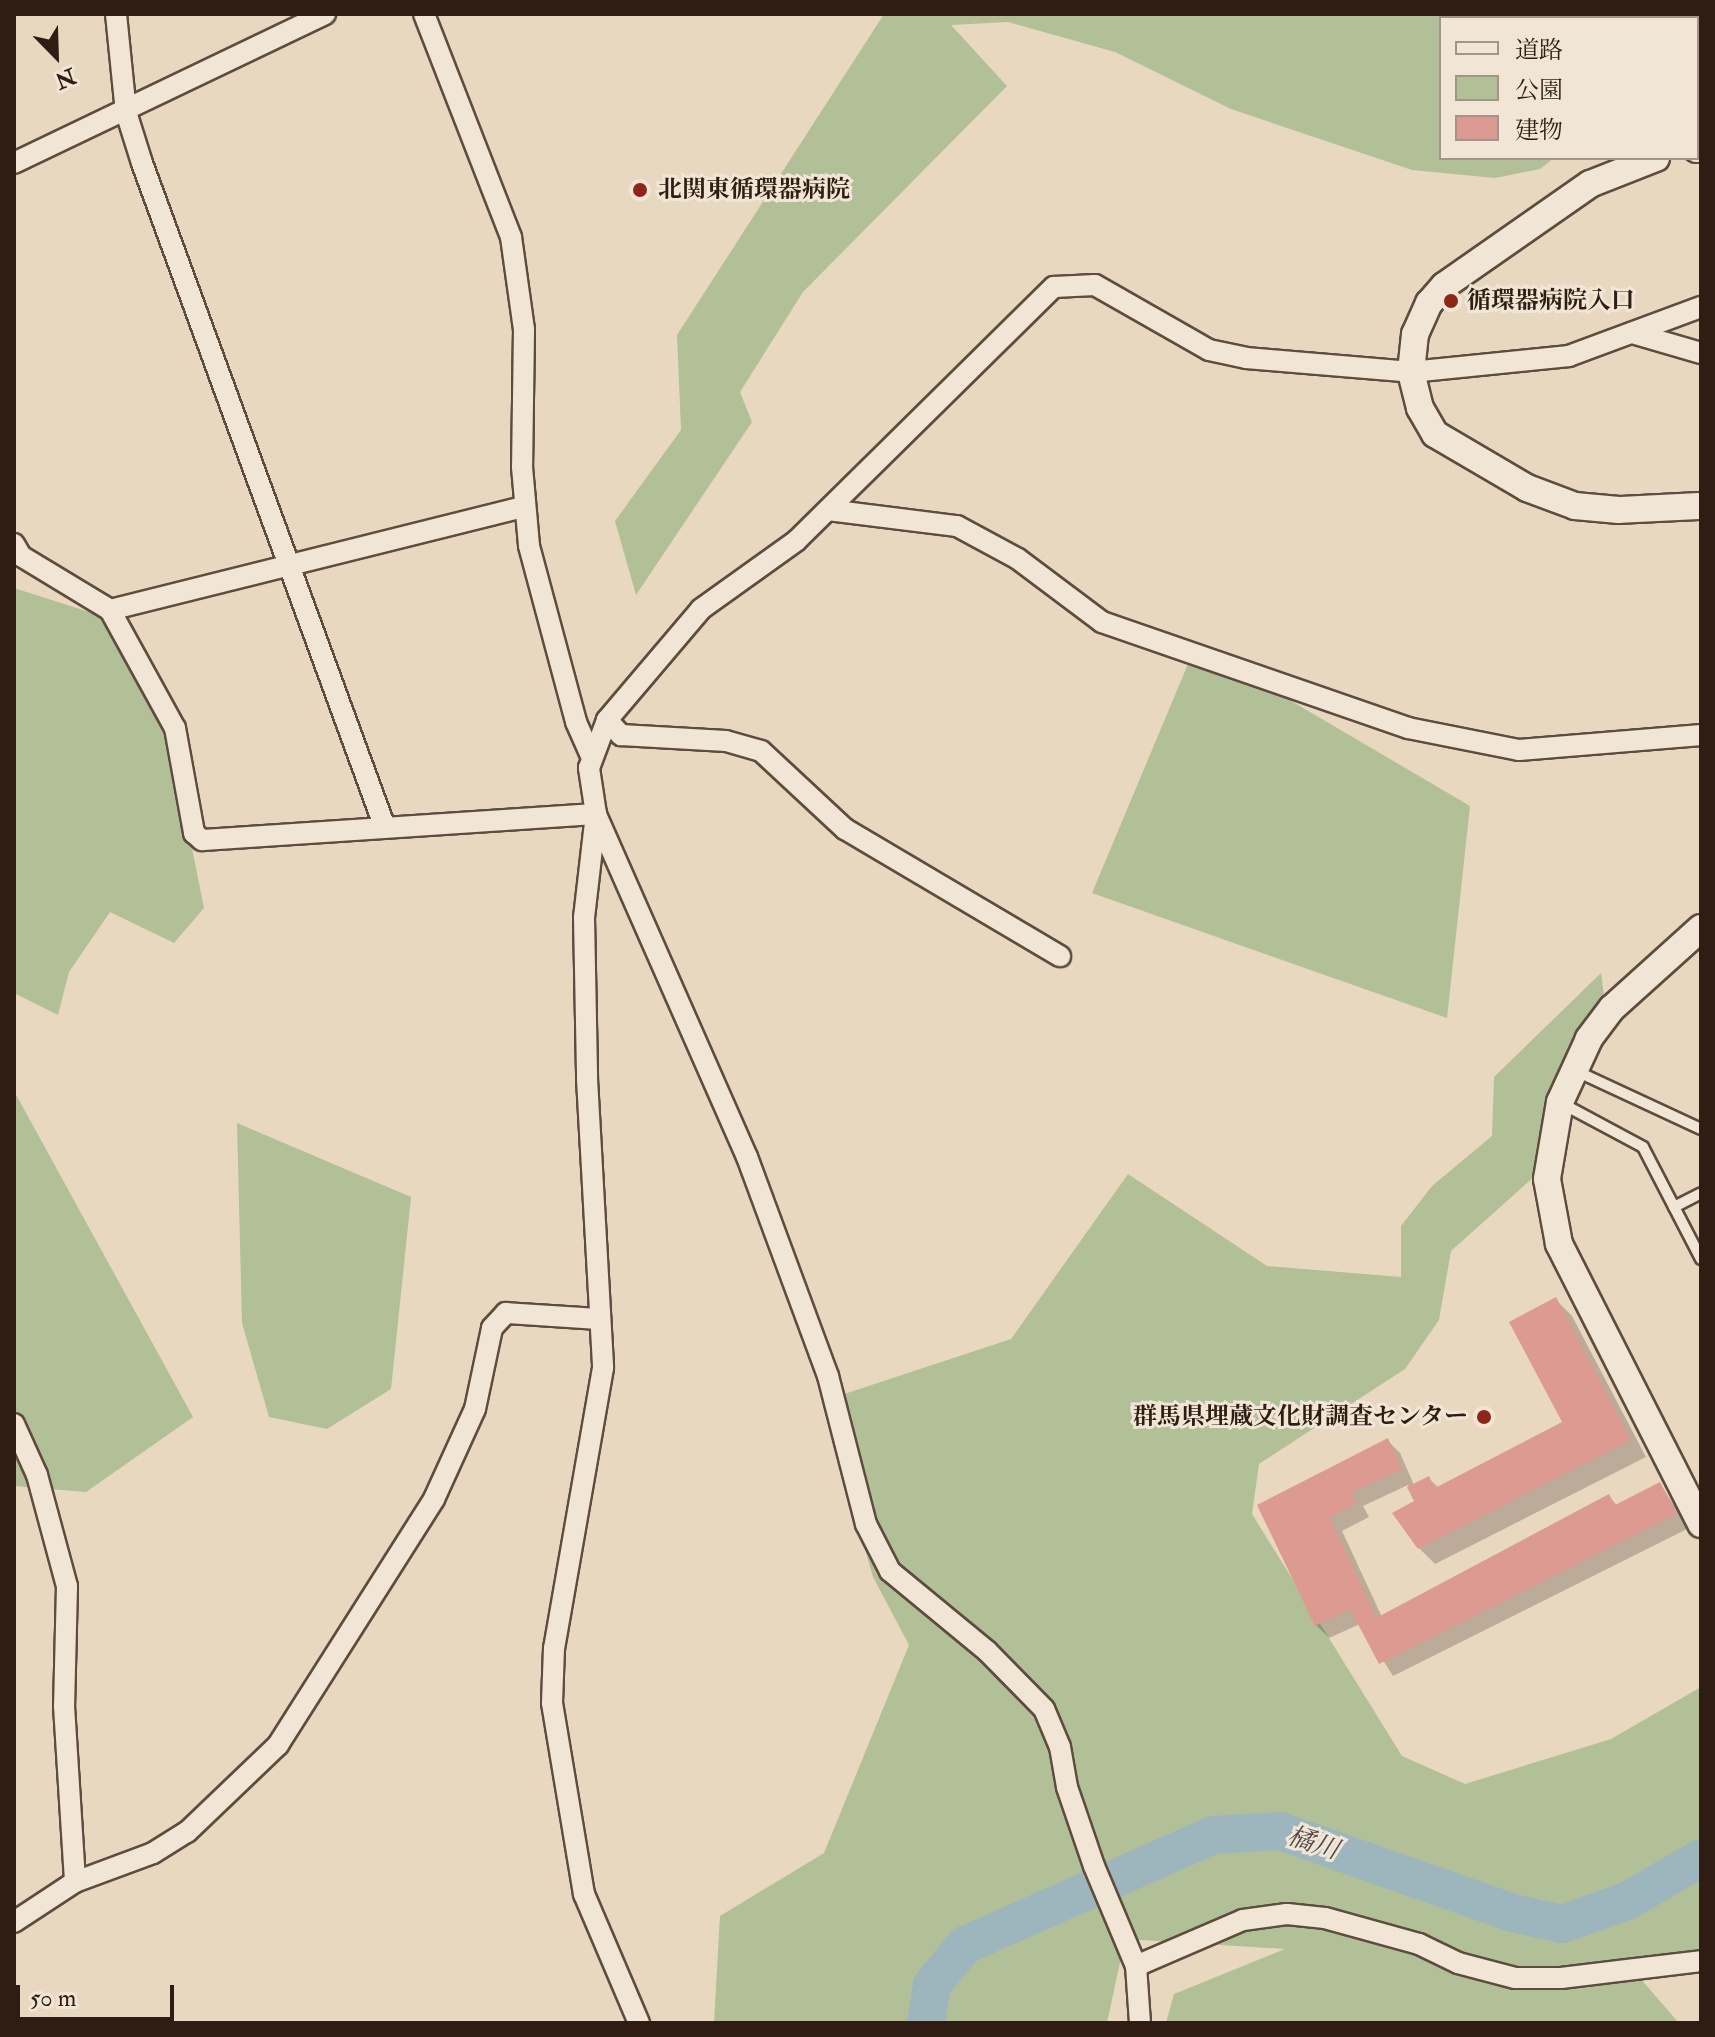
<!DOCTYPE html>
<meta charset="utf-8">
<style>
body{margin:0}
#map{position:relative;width:1715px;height:2037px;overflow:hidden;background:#e9d8c0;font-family:"IM FELL Double Pica","Noto Serif JP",serif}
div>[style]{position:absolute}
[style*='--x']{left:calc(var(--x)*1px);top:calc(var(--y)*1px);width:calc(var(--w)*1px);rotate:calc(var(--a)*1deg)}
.green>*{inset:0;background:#b1c096}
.shadow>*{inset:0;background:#0003}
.river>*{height:38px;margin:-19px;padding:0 19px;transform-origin:19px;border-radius:19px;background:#9db6be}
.building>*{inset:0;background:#dc9a90}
.roads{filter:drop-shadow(2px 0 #5e4c3e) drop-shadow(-2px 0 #5e4c3e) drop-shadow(0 2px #5e4c3e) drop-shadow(0 -2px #5e4c3e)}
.service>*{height:10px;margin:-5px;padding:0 5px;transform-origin:5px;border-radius:5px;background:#f1e6d6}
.minor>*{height:20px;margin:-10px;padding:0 10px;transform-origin:10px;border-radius:10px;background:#f1e6d6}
.tertiary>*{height:26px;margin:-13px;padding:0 13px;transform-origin:13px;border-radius:13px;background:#f1e6d6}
.dots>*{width:22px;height:22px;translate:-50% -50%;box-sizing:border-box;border:4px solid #f1e6d6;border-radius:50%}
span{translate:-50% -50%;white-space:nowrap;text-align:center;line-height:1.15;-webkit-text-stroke:6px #f1e6d6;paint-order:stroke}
.poi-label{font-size:24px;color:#2f1d13;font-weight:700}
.left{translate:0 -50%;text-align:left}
.right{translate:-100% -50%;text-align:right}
.water-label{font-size:26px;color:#504b46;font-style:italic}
.frame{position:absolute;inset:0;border:16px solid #2f1d13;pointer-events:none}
.legend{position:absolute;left:1439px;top:16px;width:260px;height:144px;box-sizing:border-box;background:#f1e6d6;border:2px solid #a39688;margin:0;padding:10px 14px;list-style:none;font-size:24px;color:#2f1d13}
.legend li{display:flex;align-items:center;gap:16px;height:40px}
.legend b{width:40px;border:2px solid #a39688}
.north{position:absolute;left:16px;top:16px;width:80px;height:80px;-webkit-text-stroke:6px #f1e6d6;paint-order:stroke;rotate:157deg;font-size:22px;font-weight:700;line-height:32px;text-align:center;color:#2f1d13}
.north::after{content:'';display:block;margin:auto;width:28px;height:36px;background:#2f1d13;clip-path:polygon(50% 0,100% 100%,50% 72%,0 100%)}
.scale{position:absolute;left:16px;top:1985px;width:158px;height:36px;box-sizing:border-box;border:4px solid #2f1d13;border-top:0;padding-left:10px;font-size:24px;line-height:28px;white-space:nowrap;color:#2f1d13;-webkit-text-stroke:6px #f1e6d6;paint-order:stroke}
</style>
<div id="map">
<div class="green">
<div style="clip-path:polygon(884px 14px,1689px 14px,1441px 18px,1441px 158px,1554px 158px,1540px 169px,1495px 178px,1412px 170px,1231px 109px,1115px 52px,1008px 22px,951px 25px,1007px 86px,803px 292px,740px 392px,752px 422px,636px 595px,615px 521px,681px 430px,677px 335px)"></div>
<div style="clip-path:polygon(14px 588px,105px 617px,168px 729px,204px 908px,174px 943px,110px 912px,69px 972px,58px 1015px,14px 993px)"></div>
<div style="clip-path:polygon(1196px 645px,1470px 806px,1447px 1018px,1092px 893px)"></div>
<div style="clip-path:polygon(1601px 973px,1605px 1004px,1570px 1050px,1549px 1093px,1536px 1175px,1451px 1251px,1439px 1320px,1405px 1369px,1259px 1464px,1252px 1514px,1402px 1756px,1465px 1784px,1611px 1739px,1701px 1687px,1701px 1971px,1639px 1977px,1679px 2023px,1166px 2023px,1174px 1994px,1285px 1949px,1125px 1939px,1107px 2023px,714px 2023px,720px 1916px,824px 1853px,909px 1645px,873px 1577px,843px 1474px,832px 1398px,1011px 1339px,1128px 1174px,1267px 1266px,1401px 1277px,1401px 1226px,1432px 1186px,1492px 1136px,1494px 1077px)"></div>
<div style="clip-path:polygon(14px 1091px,193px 1417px,86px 1492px,14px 1486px)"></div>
<div style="clip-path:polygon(237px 1123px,411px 1197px,391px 1389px,327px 1429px,269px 1417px,242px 1323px)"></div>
</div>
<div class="shadow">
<div style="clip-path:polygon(1556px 1300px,1572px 1316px,1646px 1457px,1435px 1564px,1419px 1548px,1417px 1502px,1408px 1485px,1363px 1506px,1369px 1517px,1342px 1531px,1382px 1617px,1609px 1497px,1618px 1506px,1660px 1484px,1689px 1528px,1393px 1676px,1360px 1624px,1329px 1638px,1316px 1625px,1260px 1506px,1387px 1440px,1400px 1453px,1414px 1485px,1428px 1478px,1439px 1488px,1564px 1423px)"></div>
</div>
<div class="river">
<div style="--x:926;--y:2023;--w:38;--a:-81"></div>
<div style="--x:932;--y:1985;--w:52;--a:-50.5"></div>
<div style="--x:965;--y:1945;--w:271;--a:-23.9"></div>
<div style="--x:1213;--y:1835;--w:67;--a:-3.4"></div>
<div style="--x:1280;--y:1831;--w:247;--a:19.4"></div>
<div style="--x:1513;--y:1913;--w:50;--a:12.7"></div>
<div style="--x:1562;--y:1924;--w:71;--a:-19.7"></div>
<div style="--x:1629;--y:1900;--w:83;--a:-30.3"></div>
</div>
<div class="building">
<div style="clip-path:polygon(1556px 1297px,1631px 1440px,1418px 1549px,1392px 1513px,1414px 1501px,1407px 1487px,1429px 1476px,1435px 1488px,1562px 1422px,1509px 1322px)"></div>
<div style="clip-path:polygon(1388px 1438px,1402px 1470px,1352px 1492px,1357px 1503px,1330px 1517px,1376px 1618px,1609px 1494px,1615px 1505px,1660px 1482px,1677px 1514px,1379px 1664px,1350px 1609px,1315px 1626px,1257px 1505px)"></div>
</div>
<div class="roads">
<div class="service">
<div style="--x:1574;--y:1070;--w:140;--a:24.9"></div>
<div style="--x:1561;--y:1103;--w:93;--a:28.2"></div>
<div style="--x:1643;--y:1147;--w:126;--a:62.6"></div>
<div style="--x:1674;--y:1207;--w:30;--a:-27"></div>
</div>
<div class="minor">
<div style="--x:116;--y:14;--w:99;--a:84.2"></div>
<div style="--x:126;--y:112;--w:53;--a:72.6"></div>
<div style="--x:142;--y:163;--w:705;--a:69.92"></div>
<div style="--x:424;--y:14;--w:239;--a:68.7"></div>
<div style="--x:511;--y:237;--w:93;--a:82"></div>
<div style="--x:524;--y:329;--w:138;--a:90.8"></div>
<div style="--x:522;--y:467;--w:79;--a:84.9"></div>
<div style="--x:529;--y:546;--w:182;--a:75"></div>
<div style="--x:576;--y:722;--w:39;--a:66"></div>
<div style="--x:14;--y:163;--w:345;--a:-25.6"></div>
<div style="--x:1632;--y:333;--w:72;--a:16.2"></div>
<div style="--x:828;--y:510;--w:130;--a:7.1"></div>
<div style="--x:957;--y:526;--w:69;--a:28.4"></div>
<div style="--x:1018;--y:559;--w:105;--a:36.9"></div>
<div style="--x:1102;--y:622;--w:324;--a:19.1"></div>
<div style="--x:1408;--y:728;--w:113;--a:11.2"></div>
<div style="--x:1519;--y:750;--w:183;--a:-4.7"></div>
<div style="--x:14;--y:544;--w:14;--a:60"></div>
<div style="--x:21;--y:556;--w:104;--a:31.2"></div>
<div style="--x:110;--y:610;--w:135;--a:61.2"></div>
<div style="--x:175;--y:728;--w:107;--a:79.7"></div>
<div style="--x:194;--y:833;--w:11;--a:41"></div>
<div style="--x:202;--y:840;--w:395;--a:-3.8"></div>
<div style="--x:110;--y:610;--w:427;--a:-14"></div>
<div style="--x:607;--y:720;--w:21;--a:47"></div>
<div style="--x:621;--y:735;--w:105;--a:3.3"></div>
<div style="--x:726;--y:741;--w:36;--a:16"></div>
<div style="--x:761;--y:751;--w:115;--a:42.9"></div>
<div style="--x:845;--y:829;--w:250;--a:30.6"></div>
<div style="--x:596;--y:814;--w:104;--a:96.6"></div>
<div style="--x:584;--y:917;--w:162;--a:88.9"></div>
<div style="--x:587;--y:1079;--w:289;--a:86.8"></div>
<div style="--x:603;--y:1368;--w:284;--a:99.9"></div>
<div style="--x:554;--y:1648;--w:55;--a:92.1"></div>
<div style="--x:552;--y:1703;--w:194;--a:80.5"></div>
<div style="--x:584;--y:1894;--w:140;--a:66.9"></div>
<div style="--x:14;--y:1424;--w:56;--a:65.7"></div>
<div style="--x:37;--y:1475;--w:115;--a:74.9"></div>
<div style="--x:67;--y:1586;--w:120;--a:91.4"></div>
<div style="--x:64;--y:1706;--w:176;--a:86.4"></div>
<div style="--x:14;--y:1922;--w:73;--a:-33.3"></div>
<div style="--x:75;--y:1882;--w:83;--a:-20.4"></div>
<div style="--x:153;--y:1853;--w:40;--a:-32"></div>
<div style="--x:187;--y:1832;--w:126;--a:-43.7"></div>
<div style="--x:278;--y:1745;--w:291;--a:-57.6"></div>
<div style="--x:434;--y:1499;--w:99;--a:-65.5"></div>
<div style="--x:475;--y:1409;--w:83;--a:-78.1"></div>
<div style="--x:492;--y:1328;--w:21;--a:-47"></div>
<div style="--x:506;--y:1313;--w:94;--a:3.7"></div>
<div style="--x:1136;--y:1966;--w:116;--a:-23.3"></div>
<div style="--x:1243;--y:1920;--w:44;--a:-7.8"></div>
<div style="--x:1287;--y:1914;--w:38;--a:6"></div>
<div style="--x:1325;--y:1918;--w:98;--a:15.5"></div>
<div style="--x:1419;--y:1944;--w:43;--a:26"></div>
<div style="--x:1458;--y:1963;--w:59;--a:14.7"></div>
<div style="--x:1515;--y:1978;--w:46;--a:0"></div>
<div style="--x:1561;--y:1978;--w:141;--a:-6.9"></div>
<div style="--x:1140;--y:2023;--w:57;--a:-94"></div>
<div style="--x:1136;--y:1966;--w:108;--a:-112.8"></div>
<div style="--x:1094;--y:1866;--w:83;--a:-108.9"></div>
<div style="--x:1067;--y:1787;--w:41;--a:-99.9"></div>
<div style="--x:1060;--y:1747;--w:41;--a:-112.8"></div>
<div style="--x:1044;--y:1709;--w:81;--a:-134.5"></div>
<div style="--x:987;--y:1651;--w:126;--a:-140.5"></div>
<div style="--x:890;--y:1571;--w:53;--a:-117.1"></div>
<div style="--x:866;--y:1524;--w:153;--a:-104.4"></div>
<div style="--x:828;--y:1376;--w:233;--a:-110.3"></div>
<div style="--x:747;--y:1157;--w:375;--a:-113.8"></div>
<div style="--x:596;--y:814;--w:47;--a:-98.7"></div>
<div style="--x:589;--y:768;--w:51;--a:-69.4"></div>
<div style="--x:607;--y:720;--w:145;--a:-49.7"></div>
<div style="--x:701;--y:609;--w:117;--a:-35.6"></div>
<div style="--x:796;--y:541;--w:362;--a:-44.6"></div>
<div style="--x:1054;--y:287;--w:41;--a:-2.8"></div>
<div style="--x:1095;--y:285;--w:131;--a:29.7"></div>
<div style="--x:1209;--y:350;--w:38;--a:12"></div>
<div style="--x:1246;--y:358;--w:166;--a:4.8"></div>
<div style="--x:1411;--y:372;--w:159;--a:-5.8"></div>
<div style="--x:1569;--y:356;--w:141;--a:-20.4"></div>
</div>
<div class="tertiary">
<div style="--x:1697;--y:149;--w:4;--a:-14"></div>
<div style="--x:1656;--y:158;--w:71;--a:158.5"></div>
<div style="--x:1590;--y:184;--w:178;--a:145.1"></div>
<div style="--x:1444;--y:286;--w:23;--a:131"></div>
<div style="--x:1429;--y:303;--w:34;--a:114"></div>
<div style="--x:1415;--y:334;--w:38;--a:96"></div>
<div style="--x:1411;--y:372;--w:37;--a:76"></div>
<div style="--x:1420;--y:408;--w:30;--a:60"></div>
<div style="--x:1435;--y:434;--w:107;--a:30.4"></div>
<div style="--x:1527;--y:488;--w:51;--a:20.6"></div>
<div style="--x:1575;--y:506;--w:44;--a:5.2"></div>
<div style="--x:1619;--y:510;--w:82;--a:-2.8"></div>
<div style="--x:1701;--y:928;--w:120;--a:138"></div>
<div style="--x:1612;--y:1008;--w:39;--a:127"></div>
<div style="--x:1589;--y:1039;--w:69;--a:114.7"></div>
<div style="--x:1560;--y:1102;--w:78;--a:99.6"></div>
<div style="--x:1547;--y:1179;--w:66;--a:79.5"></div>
<div style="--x:1559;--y:1244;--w:314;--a:63.1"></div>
</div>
</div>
<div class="dots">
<div style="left:640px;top:190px;background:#8f2418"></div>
<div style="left:1451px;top:301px;background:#8f2418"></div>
<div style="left:1484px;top:1417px;background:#8f2418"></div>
</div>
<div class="poi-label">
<span class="left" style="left:658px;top:190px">北関東循環器病院</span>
<span class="left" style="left:1467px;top:301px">循環器病院入口</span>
<span class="right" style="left:1468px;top:1417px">群馬県埋蔵文化財調査センター</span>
</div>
<div class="water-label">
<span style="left:1313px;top:1844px;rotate:18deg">橘川</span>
</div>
<div class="frame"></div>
<ul class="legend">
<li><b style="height:10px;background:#f1e6d6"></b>道路</li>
<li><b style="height:22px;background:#b1c096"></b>公園</li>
<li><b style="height:22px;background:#dc9a90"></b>建物</li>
</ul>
<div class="north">N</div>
<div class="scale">50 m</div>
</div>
